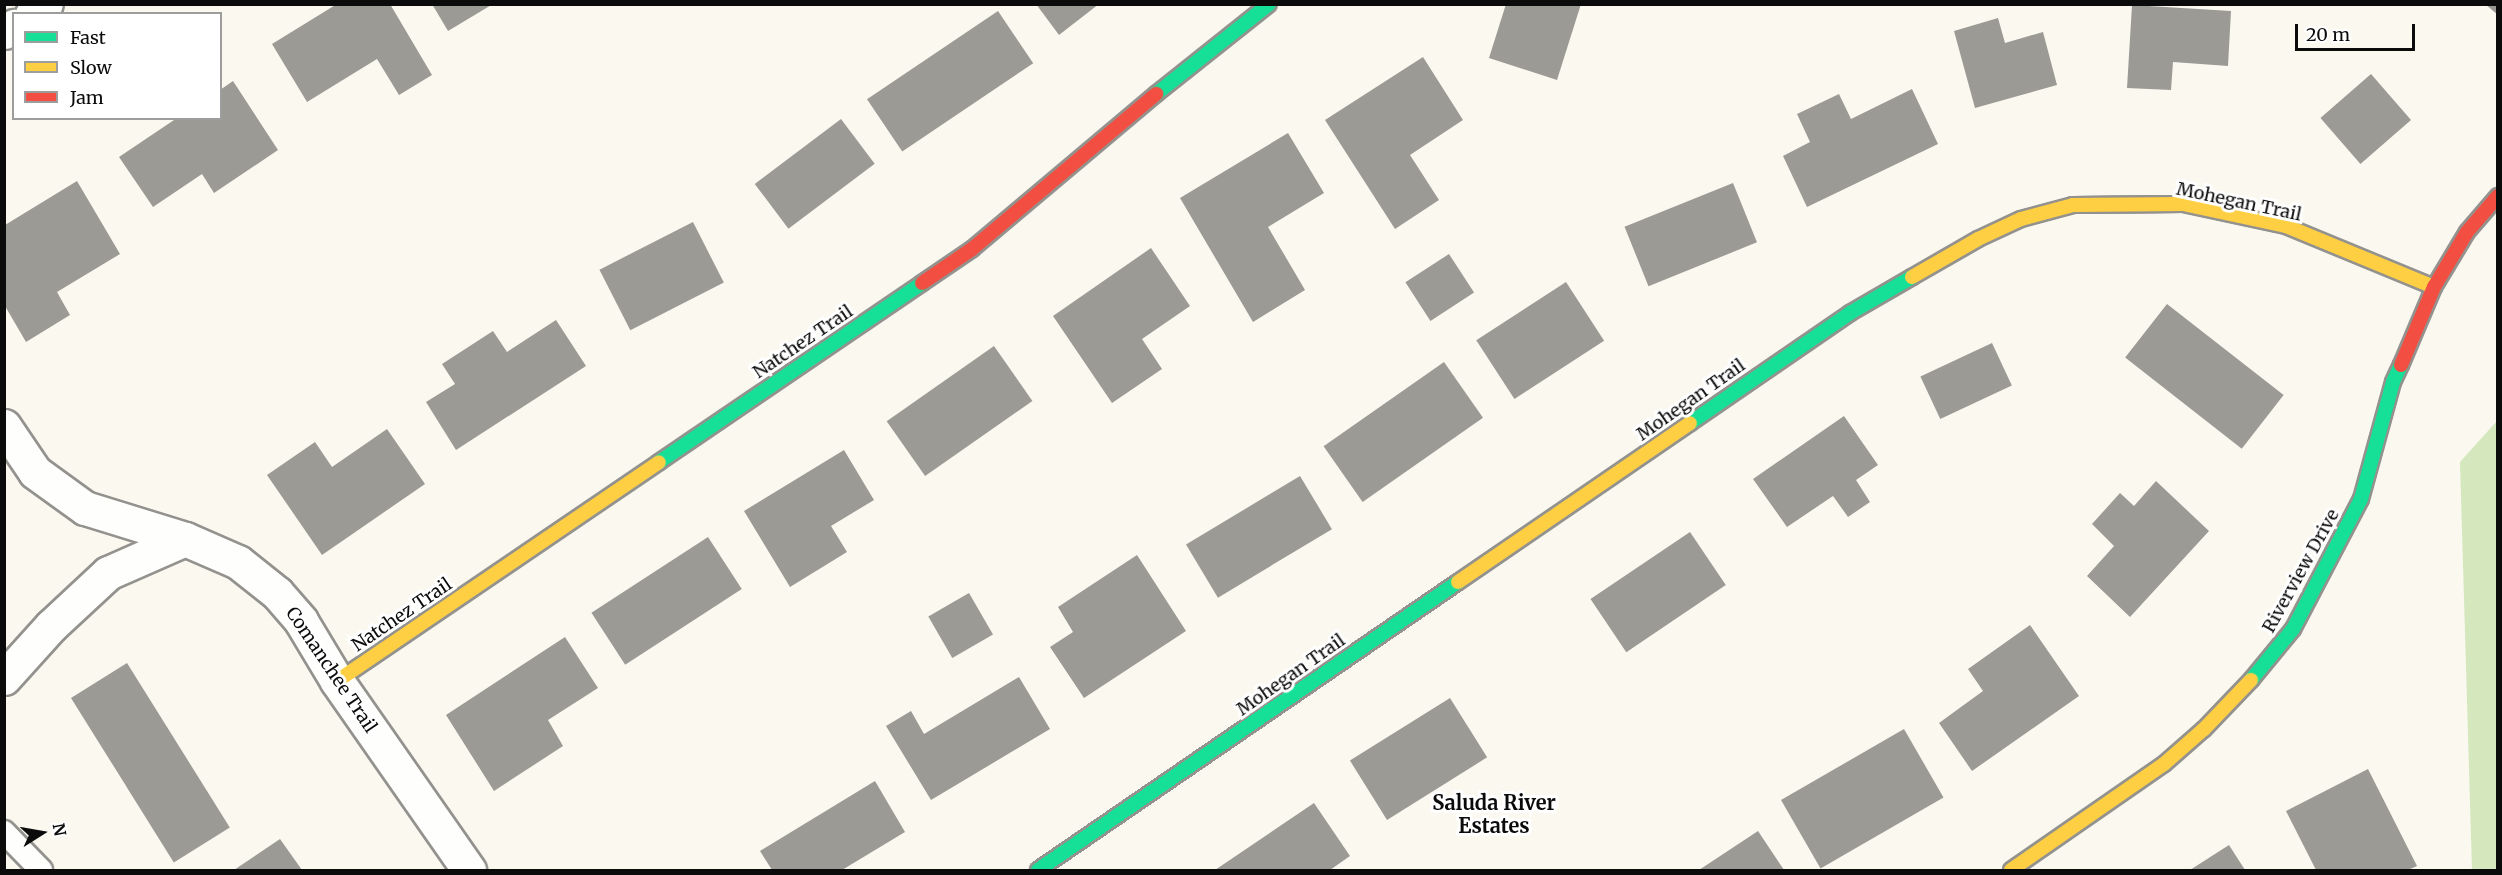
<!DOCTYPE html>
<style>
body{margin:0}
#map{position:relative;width:2502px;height:875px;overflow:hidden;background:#faf8ef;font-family:Merriweather,serif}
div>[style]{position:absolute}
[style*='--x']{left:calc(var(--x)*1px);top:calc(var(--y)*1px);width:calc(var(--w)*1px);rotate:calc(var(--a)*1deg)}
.forest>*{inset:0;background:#d4e7bd}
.building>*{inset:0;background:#9c9a95;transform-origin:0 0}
.roads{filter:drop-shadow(2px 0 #93928e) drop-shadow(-2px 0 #93928e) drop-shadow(0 2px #93928e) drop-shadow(0 -2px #93928e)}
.lane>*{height:22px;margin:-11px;padding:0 11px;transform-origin:11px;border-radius:11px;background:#fefefd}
.street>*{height:33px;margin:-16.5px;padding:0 16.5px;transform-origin:16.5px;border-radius:16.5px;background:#fefefd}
.fast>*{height:14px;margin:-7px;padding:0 7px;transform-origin:7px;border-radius:7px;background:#16e098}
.slow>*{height:14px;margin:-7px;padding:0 7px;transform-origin:7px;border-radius:7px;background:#ffcf43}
.jam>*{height:14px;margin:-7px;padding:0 7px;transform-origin:7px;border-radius:7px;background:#f24e42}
span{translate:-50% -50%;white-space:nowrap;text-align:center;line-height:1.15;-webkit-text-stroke:6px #fff;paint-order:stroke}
.street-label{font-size:18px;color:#0b0b0b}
.neighbourhood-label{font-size:20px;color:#0b0b0b;font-weight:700}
.frame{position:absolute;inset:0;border:6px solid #0b0b0b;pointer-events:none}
.legend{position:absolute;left:12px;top:12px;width:210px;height:108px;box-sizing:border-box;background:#fff;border:2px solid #9d9d9d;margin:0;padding:8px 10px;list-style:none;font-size:18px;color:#0b0b0b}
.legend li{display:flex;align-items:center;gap:12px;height:30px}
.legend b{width:30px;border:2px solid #9d9d9d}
.north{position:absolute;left:12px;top:803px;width:60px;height:60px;-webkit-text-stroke:4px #fff;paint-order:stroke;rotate:79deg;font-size:16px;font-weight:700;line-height:24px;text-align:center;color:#0b0b0b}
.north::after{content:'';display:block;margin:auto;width:21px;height:27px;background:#0b0b0b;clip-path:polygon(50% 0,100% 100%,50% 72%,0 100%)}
.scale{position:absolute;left:2295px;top:24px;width:120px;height:27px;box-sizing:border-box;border:3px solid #0b0b0b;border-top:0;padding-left:8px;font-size:18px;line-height:21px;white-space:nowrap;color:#0b0b0b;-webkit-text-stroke:4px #fff;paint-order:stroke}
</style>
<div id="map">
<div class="forest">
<div style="clip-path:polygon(2497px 421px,2497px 870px,2472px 870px,2460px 462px)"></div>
</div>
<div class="building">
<div style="clip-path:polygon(337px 4px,390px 4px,432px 75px,399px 95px,377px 59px,307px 102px,272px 44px)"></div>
<div style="clip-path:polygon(432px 4px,493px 4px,448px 31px)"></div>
<div style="clip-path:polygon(1036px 4px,1099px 4px,1059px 35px)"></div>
<div style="clip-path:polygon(1506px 4px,1581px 4px,1557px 80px,1489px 58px)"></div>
<div style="clip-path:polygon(2485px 4px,2498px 4px,2498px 15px)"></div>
<div style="clip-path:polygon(2132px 5px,2231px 11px,2228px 66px,2173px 62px,2171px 90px,2127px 88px)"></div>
<div style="left:998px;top:11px;width:63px;height:158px;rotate:56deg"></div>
<div style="clip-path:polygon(1998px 18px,2005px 43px,2043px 32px,2057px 85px,1975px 108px,1954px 31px)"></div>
<div style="clip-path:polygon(1423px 57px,1463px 120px,1410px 155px,1439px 200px,1395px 229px,1325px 120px)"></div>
<div style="left:2371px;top:74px;width:61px;height:67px;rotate:49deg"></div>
<div style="clip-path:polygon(233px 81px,278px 150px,214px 193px,202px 174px,153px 207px,119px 157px,177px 118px,220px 118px,220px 90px)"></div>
<div style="clip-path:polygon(1912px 89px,1938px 144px,1807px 207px,1783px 156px,1810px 142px,1797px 114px,1839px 94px,1851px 119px)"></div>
<div style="left:841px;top:119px;width:56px;height:108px;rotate:53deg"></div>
<div style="clip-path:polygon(1288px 133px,1324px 193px,1268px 227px,1305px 290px,1253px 322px,1180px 198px)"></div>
<div style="clip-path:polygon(77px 181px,120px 254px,57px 292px,70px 315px,26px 342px,5px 306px,5px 225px)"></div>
<div style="left:1733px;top:183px;width:64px;height:117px;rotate:68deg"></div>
<div style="left:693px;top:222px;width:68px;height:105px;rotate:63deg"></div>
<div style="clip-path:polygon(1151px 248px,1190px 306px,1142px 339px,1162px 369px,1112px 403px,1053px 316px)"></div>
<div style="left:1449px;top:254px;width:46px;height:52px;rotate:57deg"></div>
<div style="left:1566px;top:282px;width:70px;height:107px;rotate:57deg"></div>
<div style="left:2167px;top:304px;width:148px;height:68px;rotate:38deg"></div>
<div style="clip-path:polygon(556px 320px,586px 366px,456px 450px,426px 402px,455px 384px,442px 364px,493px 331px,507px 352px)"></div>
<div style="left:1992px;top:343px;width:47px;height:79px;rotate:65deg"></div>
<div style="left:994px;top:346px;width:67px;height:131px;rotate:55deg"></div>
<div style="left:1444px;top:362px;width:68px;height:147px;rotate:55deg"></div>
<div style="clip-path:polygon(1844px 416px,1878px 465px,1856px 480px,1870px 502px,1848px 517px,1833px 496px,1787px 527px,1753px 479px)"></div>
<div style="clip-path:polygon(387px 429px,425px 484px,322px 555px,267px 475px,315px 442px,332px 467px)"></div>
<div style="clip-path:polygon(844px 450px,874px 500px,831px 526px,847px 552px,790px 587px,744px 511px)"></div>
<div style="left:1300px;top:476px;width:62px;height:133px;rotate:59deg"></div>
<div style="clip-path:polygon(2156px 481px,2209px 531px,2130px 617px,2087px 576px,2114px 546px,2092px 524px,2120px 493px,2134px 506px)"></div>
<div style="left:1690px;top:532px;width:64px;height:120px;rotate:56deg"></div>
<div style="left:708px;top:537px;width:62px;height:139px;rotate:57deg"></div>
<div style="clip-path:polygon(1137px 555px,1186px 631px,1084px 698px,1050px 647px,1073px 632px,1058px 607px)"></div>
<div style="left:969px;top:593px;width:48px;height:47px;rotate:60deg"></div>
<div style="clip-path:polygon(2030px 625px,2079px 696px,1972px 771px,1939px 723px,1983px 691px,1968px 669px)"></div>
<div style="clip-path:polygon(565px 637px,598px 688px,548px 720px,563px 746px,494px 791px,446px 715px)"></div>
<div style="left:127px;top:663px;width:194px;height:66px;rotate:58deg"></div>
<div style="clip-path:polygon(1019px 677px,1050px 729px,931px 800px,886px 726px,911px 711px,924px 734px)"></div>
<div style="left:1450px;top:698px;width:70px;height:118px;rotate:58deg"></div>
<div style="left:1904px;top:729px;width:79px;height:142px;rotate:60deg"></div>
<div style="clip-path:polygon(2368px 769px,2417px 866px,2408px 870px,2316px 870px,2286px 811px)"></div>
<div style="clip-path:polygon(875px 781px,905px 832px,842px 870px,772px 870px,760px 851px)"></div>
<div style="clip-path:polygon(1314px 803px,1350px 856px,1330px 870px,1215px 870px)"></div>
<div style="clip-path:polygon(1758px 831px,1784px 870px,1699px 870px)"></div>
<div style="clip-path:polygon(280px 839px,302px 870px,234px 870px)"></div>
<div style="clip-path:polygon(2229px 845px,2245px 870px,2190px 870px)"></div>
</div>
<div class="roads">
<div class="lane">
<div style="--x:4;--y:832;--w:53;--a:45.8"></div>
</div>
<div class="street">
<div style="--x:32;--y:14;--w:17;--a:-36"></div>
<div style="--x:4;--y:32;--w:12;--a:-31"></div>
<div style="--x:4;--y:426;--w:55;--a:56"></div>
<div style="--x:35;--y:472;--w:62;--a:35.8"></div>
<div style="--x:85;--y:508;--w:105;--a:17.2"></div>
<div style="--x:185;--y:539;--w:58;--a:23.5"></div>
<div style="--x:238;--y:562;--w:50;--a:38.5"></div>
<div style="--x:277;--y:593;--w:37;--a:49"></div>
<div style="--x:301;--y:621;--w:70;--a:59"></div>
<div style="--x:337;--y:681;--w:231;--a:55.1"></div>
<div style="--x:4;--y:678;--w:70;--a:-47.9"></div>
<div style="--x:51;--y:626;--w:78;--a:-42.9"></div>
<div style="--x:108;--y:573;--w:84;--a:-23.8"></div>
</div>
<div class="fast">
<div style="--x:1156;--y:94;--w:144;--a:-38.5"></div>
<div style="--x:1690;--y:423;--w:194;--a:-34.5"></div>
<div style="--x:1850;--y:313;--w:72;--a:-30.1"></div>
<div style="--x:659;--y:462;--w:318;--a:-34.2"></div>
<div style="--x:2251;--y:680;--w:66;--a:-50.5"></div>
<div style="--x:2293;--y:629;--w:147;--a:-62.4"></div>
<div style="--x:2361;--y:499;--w:121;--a:-74.7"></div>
<div style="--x:2393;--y:382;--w:19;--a:-65"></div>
<div style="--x:1038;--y:870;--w:509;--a:-34.44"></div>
</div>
<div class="slow">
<div style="--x:1912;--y:277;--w:76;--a:-29.9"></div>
<div style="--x:1978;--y:239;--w:47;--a:-24.9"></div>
<div style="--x:2021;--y:219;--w:54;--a:-15.1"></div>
<div style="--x:2073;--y:205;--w:110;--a:-0.5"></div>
<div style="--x:2183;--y:204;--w:105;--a:12.1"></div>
<div style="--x:2286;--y:226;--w:160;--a:22.4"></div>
<div style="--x:1458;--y:582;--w:281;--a:-34.4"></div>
<div style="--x:337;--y:681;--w:389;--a:-34.2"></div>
<div style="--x:2011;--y:870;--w:186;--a:-34.7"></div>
<div style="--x:2164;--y:764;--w:53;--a:-41.2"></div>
<div style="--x:2204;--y:729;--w:68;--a:-46.2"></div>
</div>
<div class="jam">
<div style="--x:922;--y:283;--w:60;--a:-34.2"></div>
<div style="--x:972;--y:249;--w:241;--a:-40.1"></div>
<div style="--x:2401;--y:365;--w:85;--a:-67.1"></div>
<div style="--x:2434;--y:287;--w:64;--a:-59"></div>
<div style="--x:2467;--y:232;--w:48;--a:-49.3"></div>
</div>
</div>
<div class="street-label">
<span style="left:2239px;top:202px;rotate:12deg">Mohegan Trail</span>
<span style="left:803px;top:342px;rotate:-34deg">Natchez Trail</span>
<span style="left:1691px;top:400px;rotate:-35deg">Mohegan Trail</span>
<span style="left:2301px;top:571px;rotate:-61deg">Riverview Drive</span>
<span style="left:402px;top:615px;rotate:-34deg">Natchez Trail</span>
<span style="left:331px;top:670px;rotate:56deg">Comanchee Trail</span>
<span style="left:1291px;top:675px;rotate:-35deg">Mohegan Trail</span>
</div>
<div class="neighbourhood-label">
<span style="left:1494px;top:814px">Saluda River<br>Estates</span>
</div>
<div class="frame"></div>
<ul class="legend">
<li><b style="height:8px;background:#16e098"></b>Fast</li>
<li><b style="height:8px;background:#ffcf43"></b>Slow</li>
<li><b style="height:8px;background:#f24e42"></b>Jam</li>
</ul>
<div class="north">N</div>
<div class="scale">20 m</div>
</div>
